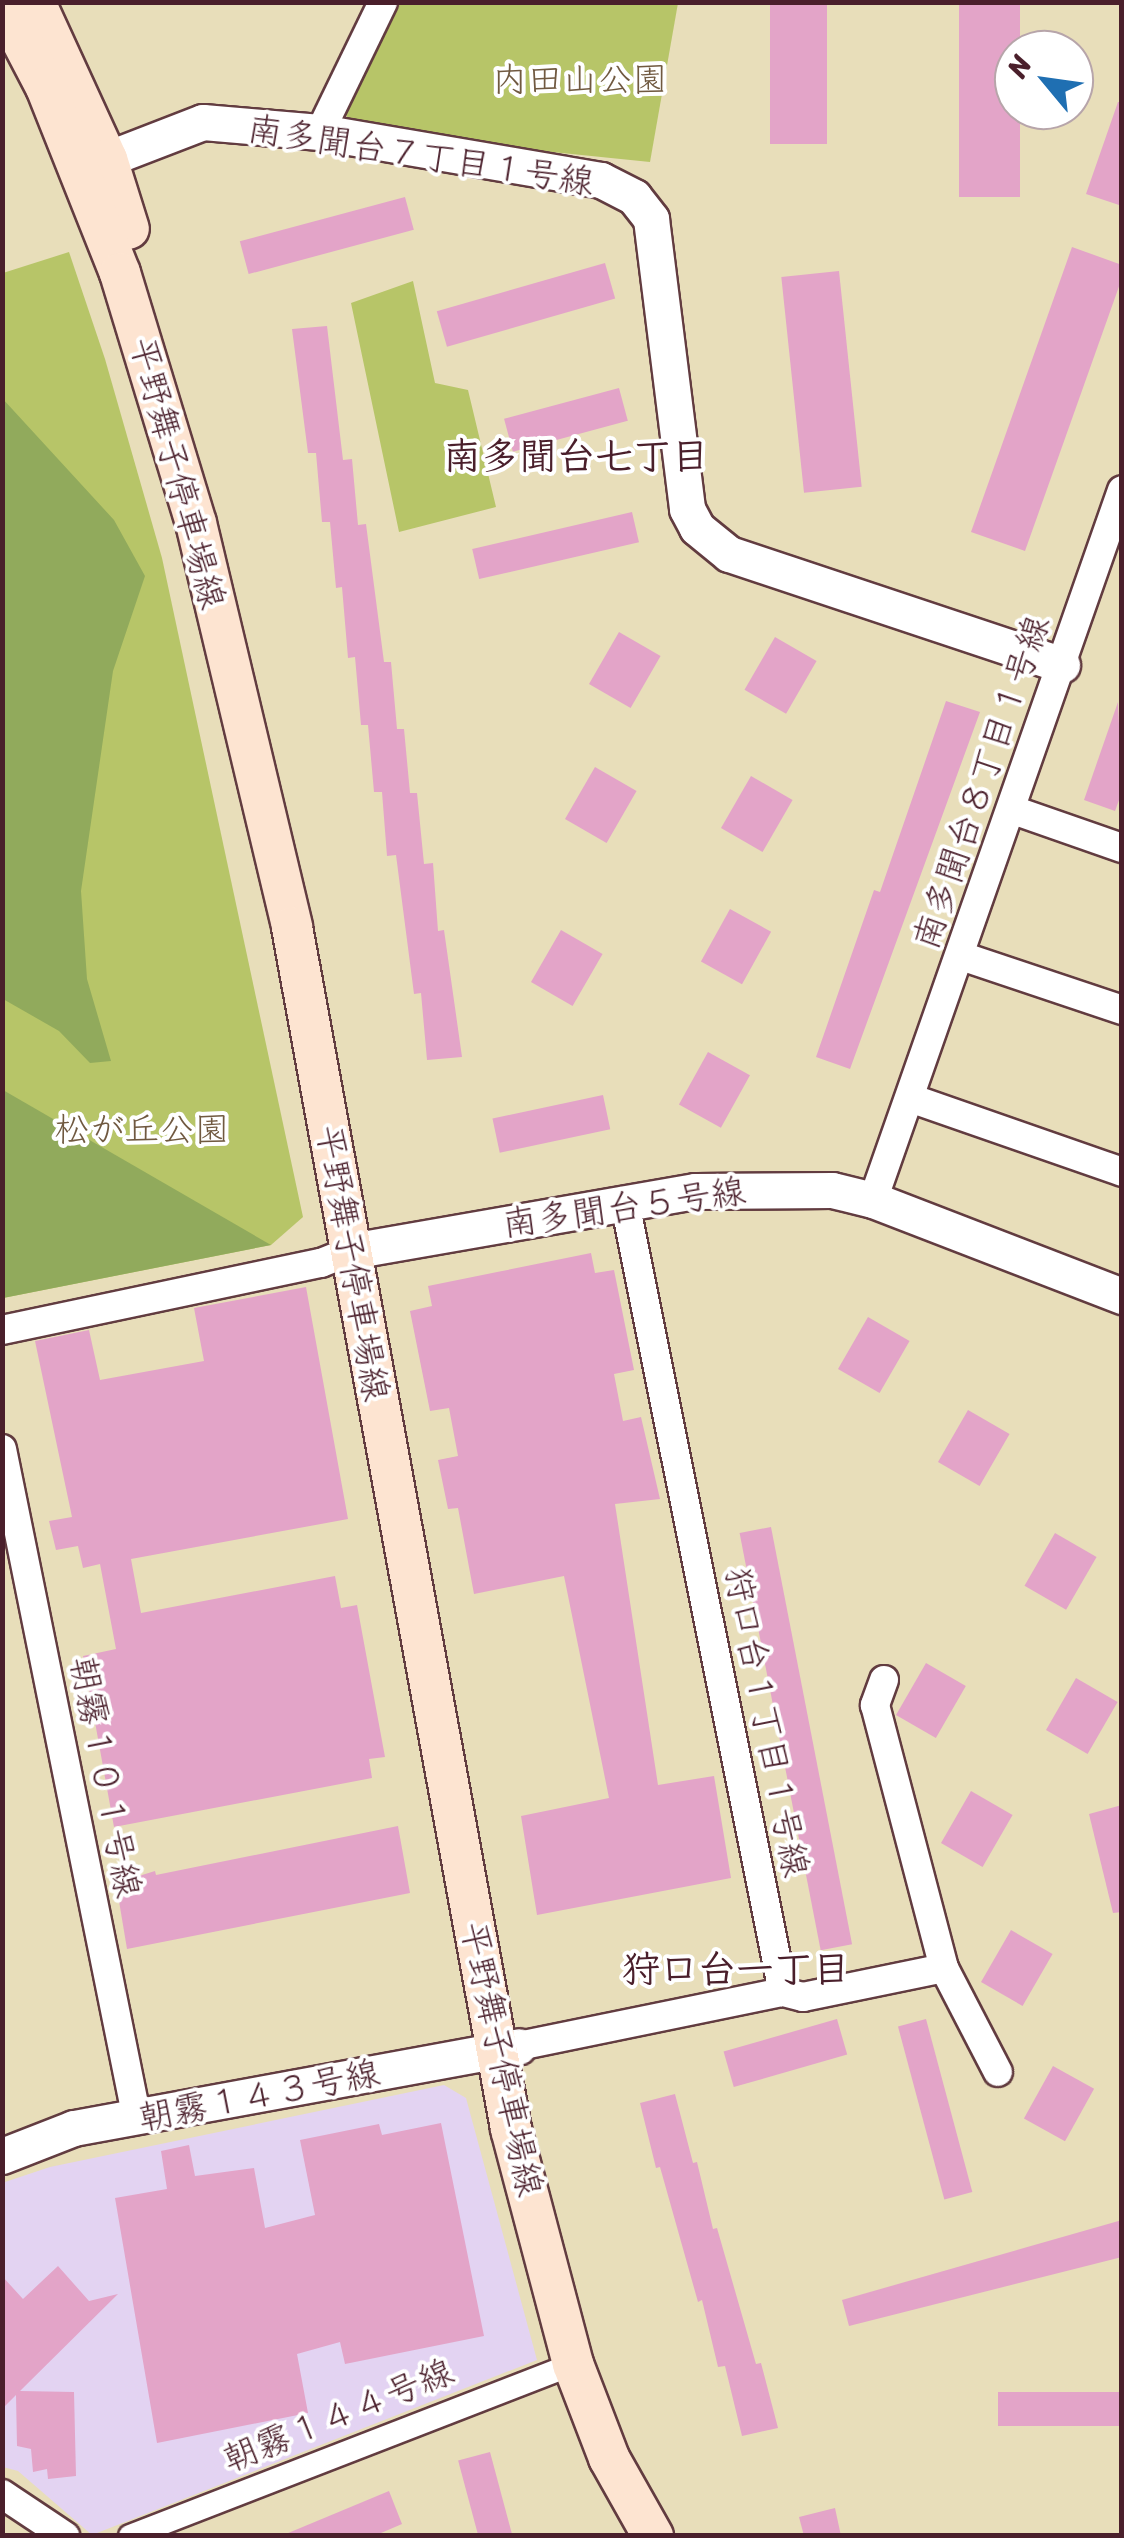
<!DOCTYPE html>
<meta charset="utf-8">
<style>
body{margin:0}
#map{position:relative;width:1124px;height:2538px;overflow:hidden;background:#e8deba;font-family:Sriracha,"Klee One",sans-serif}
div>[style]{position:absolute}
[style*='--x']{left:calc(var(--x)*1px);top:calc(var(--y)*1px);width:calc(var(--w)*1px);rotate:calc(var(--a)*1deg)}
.built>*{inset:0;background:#e3d3f2}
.green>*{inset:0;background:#b7c568}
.forest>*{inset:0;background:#91aa5c}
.building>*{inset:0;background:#e3a4c8;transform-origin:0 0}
.roads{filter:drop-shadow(2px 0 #623c40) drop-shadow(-2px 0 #623c40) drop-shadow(0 2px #623c40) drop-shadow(0 -2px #623c40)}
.pedestrian>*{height:22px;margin:-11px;padding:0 11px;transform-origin:11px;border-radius:11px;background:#fff}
.minor>*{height:28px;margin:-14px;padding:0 14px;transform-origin:14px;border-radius:14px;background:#fff}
.tertiary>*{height:35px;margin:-17.5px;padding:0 17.5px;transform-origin:17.5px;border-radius:17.5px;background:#fff}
.secondary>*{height:40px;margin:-20px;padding:0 20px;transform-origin:20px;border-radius:20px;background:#fde4d1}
span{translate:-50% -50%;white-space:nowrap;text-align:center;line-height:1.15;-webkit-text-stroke:8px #fff;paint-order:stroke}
.park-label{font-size:35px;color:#705940}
.street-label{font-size:35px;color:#4a1f2b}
.neighbourhood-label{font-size:38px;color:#4a1f2b;font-weight:700}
.frame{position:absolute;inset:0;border:5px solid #4a1f2b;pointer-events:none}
.north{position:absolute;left:994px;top:30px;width:100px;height:100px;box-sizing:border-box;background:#fff;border:2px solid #b7a5aa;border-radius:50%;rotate:299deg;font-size:28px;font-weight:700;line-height:40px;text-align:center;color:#4a1f2b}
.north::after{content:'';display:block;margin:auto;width:35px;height:45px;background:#1f6fb2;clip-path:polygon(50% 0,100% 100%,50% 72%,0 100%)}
</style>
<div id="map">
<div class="built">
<div style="clip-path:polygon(444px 2085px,466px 2098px,537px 2360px,92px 2535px,18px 2471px,3px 2467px,2px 2183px,50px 2167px)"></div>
</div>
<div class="green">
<div style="clip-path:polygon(395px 3px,678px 3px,650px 162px,355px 132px,343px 109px)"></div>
<div style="clip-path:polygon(69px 252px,105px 359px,162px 558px,303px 1217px,271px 1245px,3px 1298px,3px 273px)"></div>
<div style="clip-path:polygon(413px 281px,435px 383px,468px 390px,496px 507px,399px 532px,351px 303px)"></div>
</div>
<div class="forest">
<div style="clip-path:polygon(2px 398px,114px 520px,145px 576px,113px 671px,81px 891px,87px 979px,111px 1061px,90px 1063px,59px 1031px,3px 999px)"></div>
<div style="clip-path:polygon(3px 1090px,271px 1245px,3px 1298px)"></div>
</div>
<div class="building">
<div style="left:770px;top:2px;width:57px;height:142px"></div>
<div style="left:959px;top:2px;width:61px;height:195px"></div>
<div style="clip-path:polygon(1118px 102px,1122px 102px,1122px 206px,1086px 194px)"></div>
<div style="left:405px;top:197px;width:34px;height:171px;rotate:75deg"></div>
<div style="clip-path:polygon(1072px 247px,1122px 265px,1122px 278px,1025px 551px,971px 532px)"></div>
<div style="left:605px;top:263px;width:37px;height:175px;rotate:74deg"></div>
<div style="left:839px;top:271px;width:217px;height:58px;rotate:84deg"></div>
<div style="clip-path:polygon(327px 326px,343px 460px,352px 459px,358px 525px,366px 524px,384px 662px,391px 662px,397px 729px,404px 729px,410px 793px,417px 793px,424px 864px,433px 863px,438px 931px,444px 930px,462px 1057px,427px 1060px,421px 993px,414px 994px,396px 855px,387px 856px,382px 792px,374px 792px,368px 725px,361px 725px,355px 657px,348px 658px,342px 587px,336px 588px,330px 522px,322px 522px,316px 453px,308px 453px,292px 329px)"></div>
<div style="left:619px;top:388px;width:34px;height:119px;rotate:75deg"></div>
<div style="left:632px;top:512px;width:31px;height:164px;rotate:77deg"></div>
<div style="left:619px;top:632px;width:48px;height:60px;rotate:30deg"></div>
<div style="left:775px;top:637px;width:48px;height:61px;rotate:30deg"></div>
<div style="clip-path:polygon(946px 701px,980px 712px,850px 1069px,816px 1057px,874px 890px,880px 892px)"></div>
<div style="clip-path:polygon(1118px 702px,1122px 792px,1115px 811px,1084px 800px)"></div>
<div style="left:595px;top:767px;width:48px;height:60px;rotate:30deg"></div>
<div style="left:751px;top:776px;width:48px;height:60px;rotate:30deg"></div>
<div style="left:730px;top:909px;width:47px;height:60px;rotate:29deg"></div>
<div style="left:561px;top:930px;width:48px;height:60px;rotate:30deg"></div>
<div style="left:708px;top:1052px;width:48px;height:60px;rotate:29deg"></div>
<div style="left:603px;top:1095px;width:35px;height:113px;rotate:78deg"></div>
<div style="clip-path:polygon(591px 1253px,595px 1273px,614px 1270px,634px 1370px,614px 1374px,623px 1421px,641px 1417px,660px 1499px,615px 1504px,658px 1785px,714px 1776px,731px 1878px,537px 1915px,521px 1816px,609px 1798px,564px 1576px,474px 1594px,458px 1508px,448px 1509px,438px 1460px,458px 1456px,449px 1408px,430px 1411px,410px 1311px,432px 1306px,428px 1286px)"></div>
<div style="clip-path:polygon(306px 1287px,348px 1519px,131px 1559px,141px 1613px,335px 1576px,341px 1608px,357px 1605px,385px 1757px,369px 1759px,372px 1778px,114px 1827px,83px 1656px,116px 1649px,100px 1564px,83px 1568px,78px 1546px,56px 1550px,49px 1521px,72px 1517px,35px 1341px,89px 1330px,100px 1380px,204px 1361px,194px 1308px)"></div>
<div style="left:868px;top:1317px;width:48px;height:60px;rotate:30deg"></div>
<div style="left:968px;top:1410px;width:48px;height:60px;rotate:30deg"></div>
<div style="left:771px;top:1527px;width:425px;height:32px;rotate:79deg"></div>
<div style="left:1055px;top:1533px;width:48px;height:61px;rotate:30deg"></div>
<div style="left:926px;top:1663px;width:46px;height:60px;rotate:30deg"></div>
<div style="left:1076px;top:1678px;width:48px;height:60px;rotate:30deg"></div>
<div style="left:971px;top:1791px;width:48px;height:60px;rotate:30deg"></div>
<div style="clip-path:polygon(1122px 1805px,1122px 1912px,1113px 1913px,1089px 1814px)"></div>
<div style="clip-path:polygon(398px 1826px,410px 1893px,127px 1949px,116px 1883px,155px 1871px,156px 1875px)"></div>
<div style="left:1011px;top:1930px;width:48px;height:60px;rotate:30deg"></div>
<div style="left:837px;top:2019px;width:37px;height:118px;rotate:74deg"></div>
<div style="left:926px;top:2019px;width:179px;height:29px;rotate:75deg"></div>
<div style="left:1053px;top:2066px;width:47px;height:60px;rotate:29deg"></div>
<div style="clip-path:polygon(675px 2094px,693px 2163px,697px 2162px,713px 2229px,717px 2228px,756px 2364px,761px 2363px,778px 2428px,742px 2436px,725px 2366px,718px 2367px,702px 2300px,698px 2302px,660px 2167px,656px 2168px,640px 2103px)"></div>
<div style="clip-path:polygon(441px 2123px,484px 2336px,345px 2364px,340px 2342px,297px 2354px,308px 2413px,157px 2443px,115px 2198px,167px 2189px,161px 2151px,189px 2145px,195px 2176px,254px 2168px,265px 2228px,315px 2215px,300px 2140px,379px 2124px,382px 2135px)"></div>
<div style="clip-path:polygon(1122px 2220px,1122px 2257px,849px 2326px,842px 2300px)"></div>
<div style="clip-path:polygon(58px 2266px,89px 2301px,118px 2294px,20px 2391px,74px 2392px,76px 2476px,48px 2479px,47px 2469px,33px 2472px,31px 2449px,17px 2446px,16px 2395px,2px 2409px,2px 2276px,23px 2299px)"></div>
<div style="left:1122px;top:2392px;width:34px;height:124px;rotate:90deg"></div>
<div style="left:490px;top:2452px;width:87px;height:33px;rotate:75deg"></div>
<div style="clip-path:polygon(389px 2491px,402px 2524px,374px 2536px,281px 2536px)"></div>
<div style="clip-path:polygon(835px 2508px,841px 2536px,804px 2536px,799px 2517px)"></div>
</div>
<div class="roads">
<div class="pedestrian">
<div style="--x:130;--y:2536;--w:475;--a:-21.2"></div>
</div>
<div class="minor">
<div style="--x:320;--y:132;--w:144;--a:-64.1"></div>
<div style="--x:1013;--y:810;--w:115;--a:19.2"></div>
<div style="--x:961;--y:956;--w:170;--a:18.5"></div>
<div style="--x:910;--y:1098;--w:225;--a:19.2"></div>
<div style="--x:873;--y:1200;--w:752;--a:-70.67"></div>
<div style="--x:2;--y:1330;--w:326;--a:-11.9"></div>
<div style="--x:321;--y:1263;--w:32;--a:-22"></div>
<div style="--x:2;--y:1449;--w:683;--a:78.61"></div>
<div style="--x:884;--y:1680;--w:27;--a:110"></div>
<div style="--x:875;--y:1705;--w:272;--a:75.3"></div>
<div style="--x:944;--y:1968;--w:117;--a:62.6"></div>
<div style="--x:783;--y:1992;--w:21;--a:14"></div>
<div style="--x:803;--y:1997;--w:144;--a:-11.6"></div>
<div style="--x:519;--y:2046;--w:269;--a:-11.6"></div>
<div style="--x:783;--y:1992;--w:805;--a:-101.32"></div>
<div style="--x:2;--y:2494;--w:76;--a:33.7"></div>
</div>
<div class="tertiary">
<div style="--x:83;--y:174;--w:28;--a:-32"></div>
<div style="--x:107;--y:159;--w:103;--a:-21.1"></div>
<div style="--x:203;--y:122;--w:117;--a:4.9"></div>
<div style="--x:320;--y:132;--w:285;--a:9.7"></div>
<div style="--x:601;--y:180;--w:37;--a:27"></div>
<div style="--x:634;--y:197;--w:28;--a:52"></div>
<div style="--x:651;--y:219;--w:292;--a:82.9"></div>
<div style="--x:687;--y:509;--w:21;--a:62"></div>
<div style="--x:697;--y:528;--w:41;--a:39.1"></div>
<div style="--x:729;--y:554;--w:351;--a:18.4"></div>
<div style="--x:351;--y:1251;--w:349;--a:-9.9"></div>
<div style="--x:695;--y:1191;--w:137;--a:-0.4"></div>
<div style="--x:832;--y:1190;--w:42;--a:13.7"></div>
<div style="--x:873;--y:1200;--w:267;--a:21.1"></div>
<div style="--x:2;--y:2156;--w:77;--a:-21.3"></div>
<div style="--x:74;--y:2128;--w:452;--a:-10.4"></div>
</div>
<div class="secondary">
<div style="--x:35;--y:2;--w:173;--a:65.4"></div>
<div style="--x:107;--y:159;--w:73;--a:72.6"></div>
<div style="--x:2;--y:3;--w:95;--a:62.4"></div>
<div style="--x:46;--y:87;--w:200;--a:68.3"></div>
<div style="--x:120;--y:273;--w:261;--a:73.1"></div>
<div style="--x:196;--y:523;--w:415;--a:76.6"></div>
<div style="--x:292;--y:927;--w:1222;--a:79.67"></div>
<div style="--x:511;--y:2129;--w:243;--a:75.2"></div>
<div style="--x:573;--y:2364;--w:101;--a:69"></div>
<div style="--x:609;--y:2458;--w:90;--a:60.6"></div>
</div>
</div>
<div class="park-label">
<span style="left:580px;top:79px">内田山公園</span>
<span style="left:142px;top:1129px">松が丘公園</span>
</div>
<div class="street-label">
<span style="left:421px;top:155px;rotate:9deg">南多聞台７丁目１号線</span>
<span style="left:178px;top:473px;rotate:75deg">平野舞子停車場線</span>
<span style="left:981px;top:782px;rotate:-71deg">南多聞台８丁目１号線</span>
<span style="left:624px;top:1207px;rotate:-8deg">南多聞台５号線</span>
<span style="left:353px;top:1263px;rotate:80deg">平野舞子停車場線</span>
<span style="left:767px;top:1722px;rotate:79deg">狩口台１丁目１号線</span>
<span style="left:106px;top:1777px;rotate:79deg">朝霧１０１号線</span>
<span style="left:502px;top:2059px;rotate:78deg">平野舞子停車場線</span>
<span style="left:259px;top:2095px;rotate:-11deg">朝霧１４３号線</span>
<span style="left:338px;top:2415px;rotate:-22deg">朝霧１４４号線</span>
</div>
<div class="neighbourhood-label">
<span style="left:576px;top:457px">南多聞台七丁目</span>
<span style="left:736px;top:1970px">狩口台一丁目</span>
</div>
<div class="frame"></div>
<div class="north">N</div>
</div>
